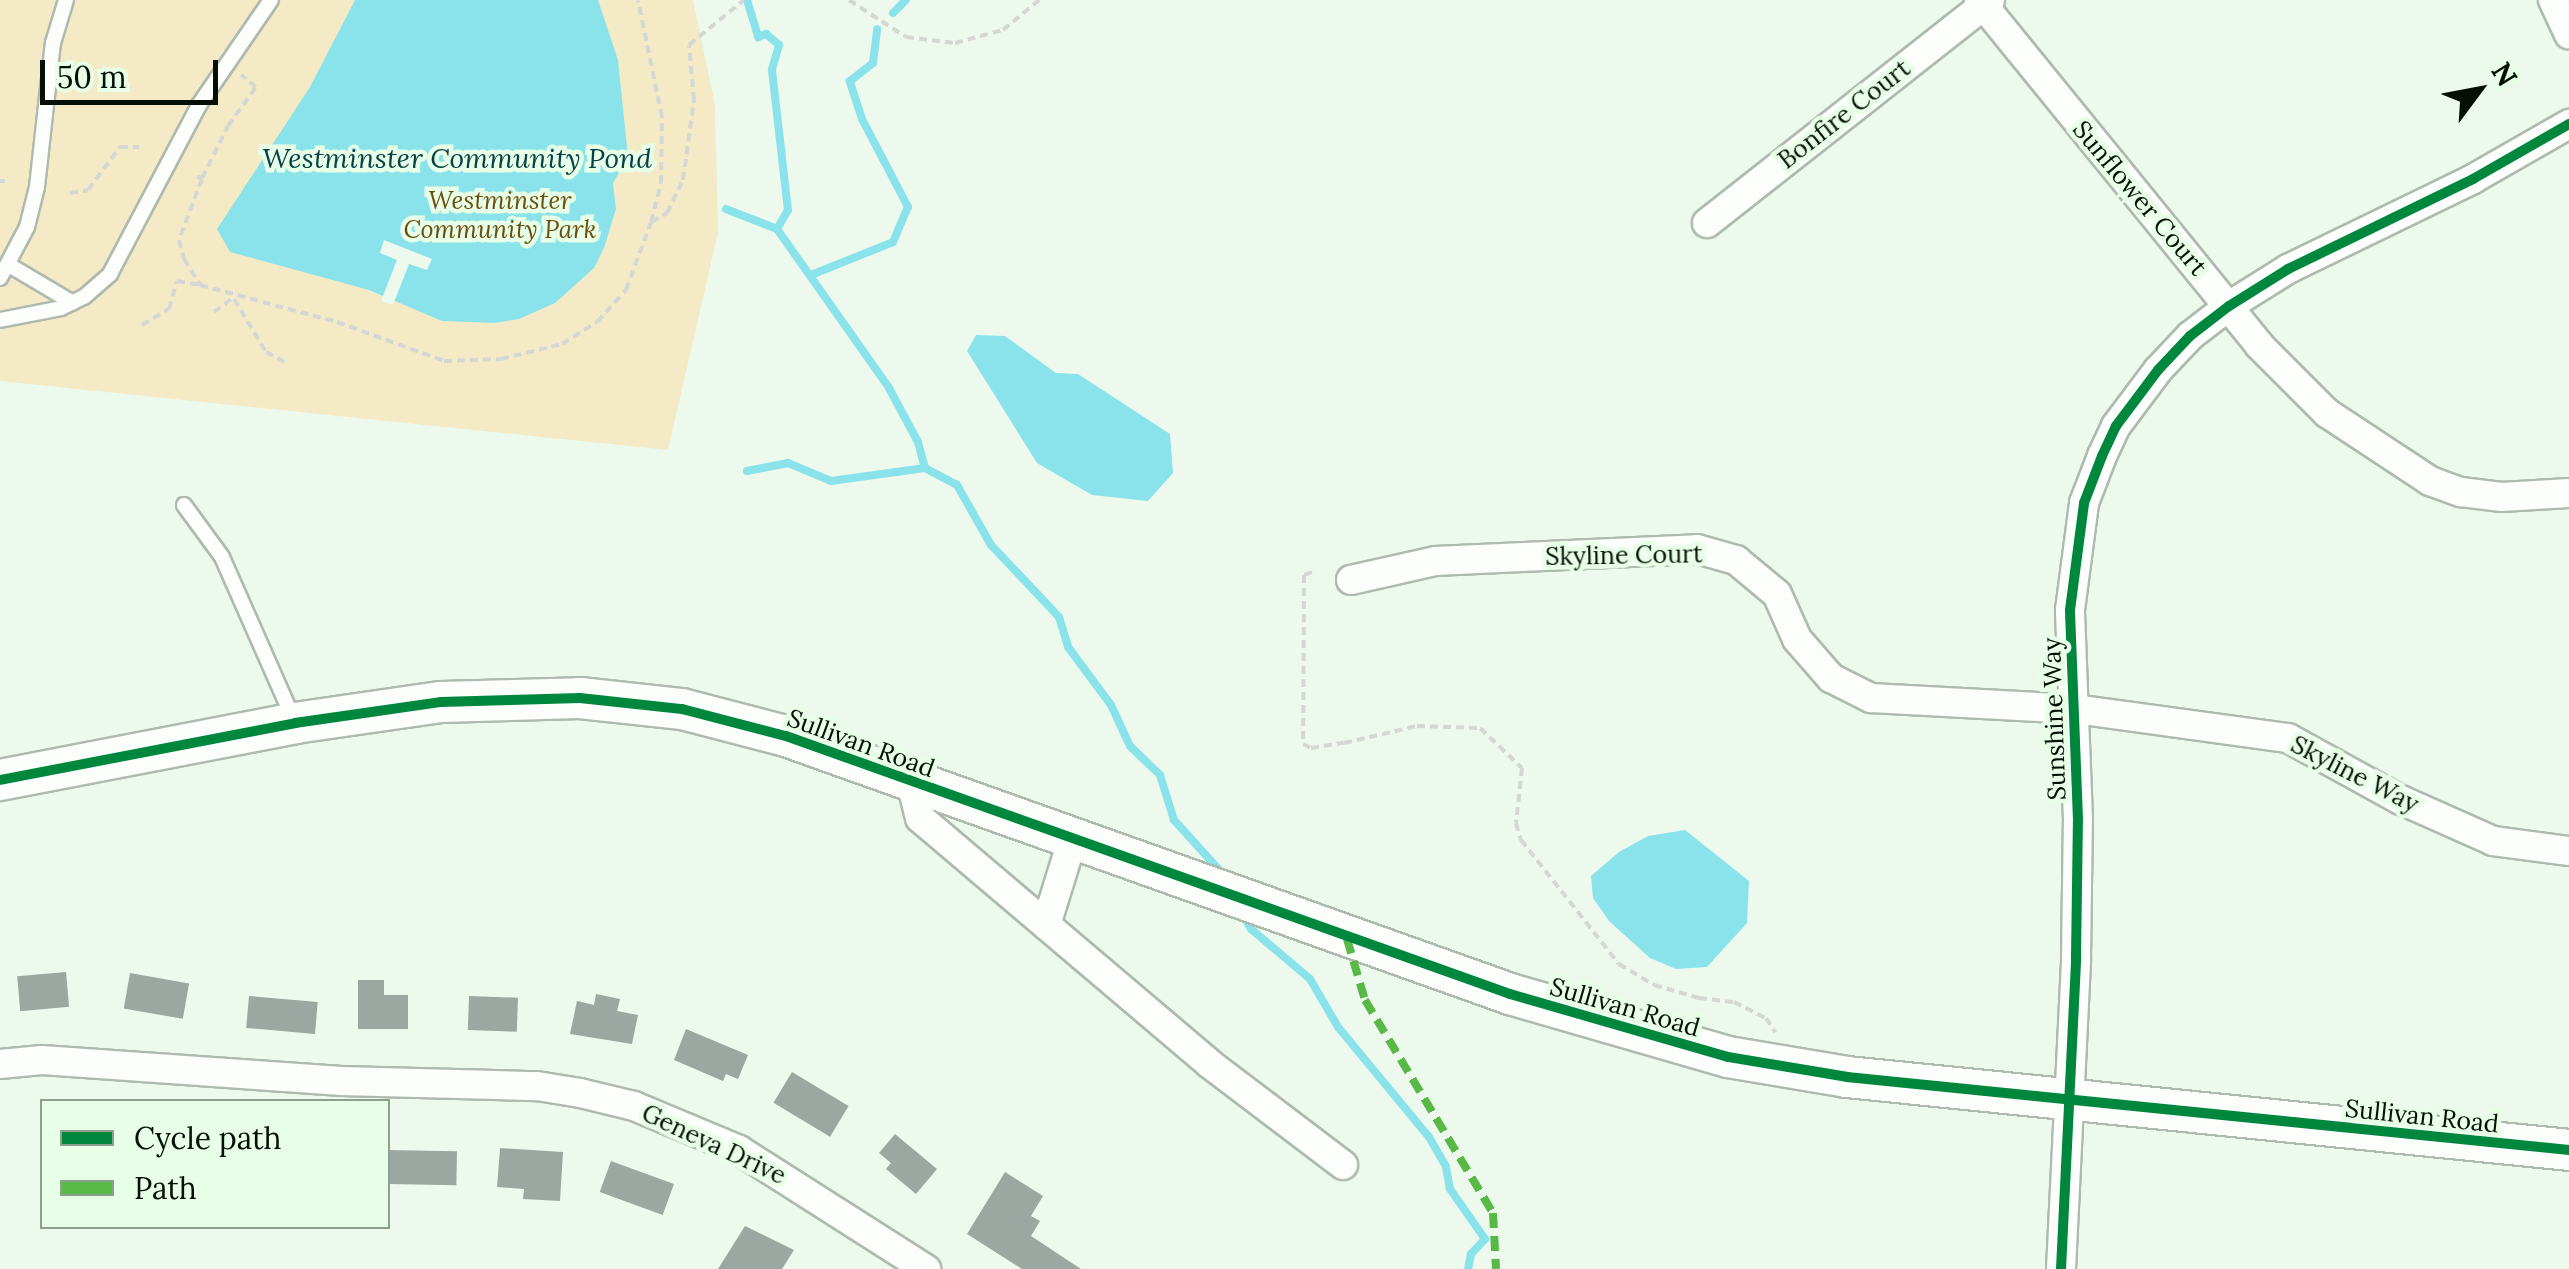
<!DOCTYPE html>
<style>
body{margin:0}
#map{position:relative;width:2569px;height:1269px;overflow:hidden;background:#edf9ed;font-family:Lora,serif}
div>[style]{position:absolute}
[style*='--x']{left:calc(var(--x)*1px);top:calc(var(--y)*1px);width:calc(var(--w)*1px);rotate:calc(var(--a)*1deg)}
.green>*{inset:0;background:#f5eac6}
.water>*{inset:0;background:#8ae3eb}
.pier>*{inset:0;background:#edf9ed}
.stream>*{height:8px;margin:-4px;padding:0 4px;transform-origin:4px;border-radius:4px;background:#8ae3eb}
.building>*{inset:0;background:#9aa8a1;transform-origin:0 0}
.path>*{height:4px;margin-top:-2px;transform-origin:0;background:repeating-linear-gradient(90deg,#d4d7d4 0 8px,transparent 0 13px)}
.roads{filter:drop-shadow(2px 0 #afbaaf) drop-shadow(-2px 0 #afbaaf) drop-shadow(0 2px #afbaaf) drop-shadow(0 -2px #afbaaf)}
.lane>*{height:14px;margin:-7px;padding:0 7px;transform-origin:7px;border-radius:7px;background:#fcfefc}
.street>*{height:28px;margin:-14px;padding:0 14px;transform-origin:14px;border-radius:14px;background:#fcfefc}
.secondary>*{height:40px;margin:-20px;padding:0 20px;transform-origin:20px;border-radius:20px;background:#fcfefc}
.quiet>*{height:8px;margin-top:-4px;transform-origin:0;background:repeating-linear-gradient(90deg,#58b947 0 15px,transparent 0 23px)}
.cycleway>*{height:10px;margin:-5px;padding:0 5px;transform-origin:5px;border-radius:5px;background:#00873e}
span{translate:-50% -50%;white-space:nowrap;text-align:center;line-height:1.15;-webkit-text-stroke:9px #e8ffe7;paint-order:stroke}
.street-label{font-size:25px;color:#060f06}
.park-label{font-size:25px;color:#6b4f11;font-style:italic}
.water-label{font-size:28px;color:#084249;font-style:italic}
.legend{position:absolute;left:40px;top:1099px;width:350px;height:130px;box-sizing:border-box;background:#e8ffe7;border:2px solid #8e9f8d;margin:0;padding:12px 18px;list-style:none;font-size:30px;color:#060f06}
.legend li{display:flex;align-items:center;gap:20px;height:50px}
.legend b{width:50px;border:2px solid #8e9f8d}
.north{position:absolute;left:2429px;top:40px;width:100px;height:100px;-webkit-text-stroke:8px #e8ffe7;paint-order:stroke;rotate:58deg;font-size:28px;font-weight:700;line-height:40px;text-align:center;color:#060f06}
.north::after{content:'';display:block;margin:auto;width:35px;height:45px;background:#060f06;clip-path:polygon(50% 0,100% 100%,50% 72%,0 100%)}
.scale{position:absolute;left:40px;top:60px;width:178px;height:45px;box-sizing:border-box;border:5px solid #060f06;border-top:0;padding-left:12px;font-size:30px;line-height:35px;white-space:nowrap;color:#060f06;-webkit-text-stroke:8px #e8ffe7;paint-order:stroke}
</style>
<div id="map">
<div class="green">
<div style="clip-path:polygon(0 0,693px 0,715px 105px,718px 233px,668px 450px,0 381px)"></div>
</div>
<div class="water">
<div style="clip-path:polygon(355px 0,598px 0,618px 60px,628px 157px,613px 183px,616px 209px,604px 248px,594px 268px,555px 303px,519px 319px,495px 323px,442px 321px,369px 290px,230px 252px,217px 229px,310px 87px)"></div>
<div style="clip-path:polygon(976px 335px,1005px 336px,1056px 373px,1078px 374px,1170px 434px,1173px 473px,1148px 501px,1092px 495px,1037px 463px,967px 351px)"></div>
<div style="clip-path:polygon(1685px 830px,1749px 881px,1747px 923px,1707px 967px,1676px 969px,1650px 958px,1609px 921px,1593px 898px,1591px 876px,1619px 852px,1648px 836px)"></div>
</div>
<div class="pier">
<div style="clip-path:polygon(384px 240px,432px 259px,427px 270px,409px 264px,393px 305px,381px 301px,397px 260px,380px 253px)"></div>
</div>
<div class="stream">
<div style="--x:747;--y:0;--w:39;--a:73"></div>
<div style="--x:758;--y:37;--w:9;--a:-21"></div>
<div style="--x:766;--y:34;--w:17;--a:40"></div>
<div style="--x:779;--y:45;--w:26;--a:106"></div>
<div style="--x:772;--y:70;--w:141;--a:83.5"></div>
<div style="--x:788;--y:210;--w:22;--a:120"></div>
<div style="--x:893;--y:13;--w:18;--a:-45"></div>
<div style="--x:726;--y:209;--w:55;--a:21.4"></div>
<div style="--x:777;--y:229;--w:194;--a:54.8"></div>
<div style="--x:889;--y:388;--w:61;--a:61.8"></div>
<div style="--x:918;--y:442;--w:27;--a:75"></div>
<div style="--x:811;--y:275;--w:88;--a:-21.9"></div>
<div style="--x:893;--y:242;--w:38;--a:-67"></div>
<div style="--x:908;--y:207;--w:99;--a:-117.6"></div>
<div style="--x:862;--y:119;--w:40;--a:-108"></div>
<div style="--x:850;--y:81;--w:29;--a:-38"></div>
<div style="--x:873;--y:63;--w:34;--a:-83"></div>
<div style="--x:747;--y:471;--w:42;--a:-11"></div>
<div style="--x:788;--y:463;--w:47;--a:22.7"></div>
<div style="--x:831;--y:481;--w:95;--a:-7.9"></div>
<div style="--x:925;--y:468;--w:36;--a:28"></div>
<div style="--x:957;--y:485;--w:69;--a:60.5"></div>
<div style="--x:991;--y:545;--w:99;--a:46.6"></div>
<div style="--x:1059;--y:617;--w:31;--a:73"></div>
<div style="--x:1068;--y:647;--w:72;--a:53.4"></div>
<div style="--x:1111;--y:705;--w:45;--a:65.1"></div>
<div style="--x:1130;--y:746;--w:42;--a:44"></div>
<div style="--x:1160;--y:775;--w:47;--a:72.7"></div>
<div style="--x:1174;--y:820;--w:73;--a:47.8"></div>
<div style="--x:1244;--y:916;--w:15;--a:62"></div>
<div style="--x:1251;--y:929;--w:77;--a:40.3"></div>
<div style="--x:1310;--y:979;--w:56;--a:59.7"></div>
<div style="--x:1338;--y:1027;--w:143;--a:50.4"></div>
<div style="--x:1429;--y:1137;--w:34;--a:60"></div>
<div style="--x:1446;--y:1167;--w:22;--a:80"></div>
<div style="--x:1450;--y:1189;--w:61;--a:55"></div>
<div style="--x:1485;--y:1239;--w:21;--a:133"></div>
<div style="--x:1471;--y:1254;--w:15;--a:101"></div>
</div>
<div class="building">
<div style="left:66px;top:972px;width:35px;height:49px;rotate:85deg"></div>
<div style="left:130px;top:973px;width:60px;height:36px;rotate:10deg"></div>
<div style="clip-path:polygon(358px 980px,384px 980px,384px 995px,408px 995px,408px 1029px,358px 1029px)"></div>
<div style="clip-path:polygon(596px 994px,620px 999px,617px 1011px,638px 1015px,632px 1044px,570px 1034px,577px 1001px,594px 1005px)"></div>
<div style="left:249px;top:996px;width:69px;height:32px;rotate:5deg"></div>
<div style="left:469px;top:996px;width:49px;height:34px;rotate:2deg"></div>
<div style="clip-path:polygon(686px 1029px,748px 1055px,738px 1079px,726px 1074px,723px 1081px,674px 1060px)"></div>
<div style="left:792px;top:1072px;width:66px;height:36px;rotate:31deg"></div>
<div style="clip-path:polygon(895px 1134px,937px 1169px,916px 1194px,886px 1169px,891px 1163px,879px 1153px)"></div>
<div style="clip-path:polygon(500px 1148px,563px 1152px,560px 1201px,523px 1199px,524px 1189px,497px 1187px)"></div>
<div style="left:388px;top:1150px;width:69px;height:34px;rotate:1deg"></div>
<div style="left:611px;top:1161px;width:67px;height:33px;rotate:20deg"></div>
<div style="clip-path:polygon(1005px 1172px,1043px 1196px,1031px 1216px,1040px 1221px,1031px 1236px,1081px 1269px,1022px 1269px,967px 1234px)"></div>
<div style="clip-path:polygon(745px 1226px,794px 1250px,782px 1269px,718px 1269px)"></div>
</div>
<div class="path">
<div style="--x:849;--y:0;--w:68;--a:33"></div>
<div style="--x:906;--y:37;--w:49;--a:7"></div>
<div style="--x:955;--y:43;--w:50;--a:-15.2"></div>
<div style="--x:1003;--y:30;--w:47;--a:-39.8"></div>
<div style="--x:197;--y:176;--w:6;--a:31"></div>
<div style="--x:202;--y:179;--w:65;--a:110.7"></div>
<div style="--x:179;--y:240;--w:20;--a:75"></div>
<div style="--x:184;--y:259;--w:31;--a:58"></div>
<div style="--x:200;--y:285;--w:142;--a:15.1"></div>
<div style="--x:337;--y:322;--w:114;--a:20"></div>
<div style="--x:444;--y:361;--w:57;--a:-2"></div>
<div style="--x:501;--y:359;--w:63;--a:-13.8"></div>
<div style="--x:562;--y:344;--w:41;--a:-32.2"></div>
<div style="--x:597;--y:322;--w:43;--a:-47.8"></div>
<div style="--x:626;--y:290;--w:72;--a:-69.8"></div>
<div style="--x:651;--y:222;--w:40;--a:-75.6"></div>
<div style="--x:661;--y:183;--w:66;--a:-89.1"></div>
<div style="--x:662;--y:117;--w:119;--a:-101.6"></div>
<div style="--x:202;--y:178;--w:58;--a:-63.4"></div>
<div style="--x:228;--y:126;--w:48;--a:-54.3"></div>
<div style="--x:256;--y:87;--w:19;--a:-141"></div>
<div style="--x:0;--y:181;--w:5;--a:0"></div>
<div style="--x:70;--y:193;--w:18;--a:-9"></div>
<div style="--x:88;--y:190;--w:54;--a:-53.3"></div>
<div style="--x:120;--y:147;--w:19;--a:0"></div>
<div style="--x:651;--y:222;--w:18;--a:-29"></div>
<div style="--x:667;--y:213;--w:37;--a:-64"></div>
<div style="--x:683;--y:180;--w:81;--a:-82.2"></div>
<div style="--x:694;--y:100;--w:55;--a:-95.2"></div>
<div style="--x:689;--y:45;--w:71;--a:-39.3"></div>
<div style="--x:234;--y:299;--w:62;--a:58.9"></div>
<div style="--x:266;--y:352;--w:21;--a:28"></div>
<div style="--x:214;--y:312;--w:25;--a:-37"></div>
<div style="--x:142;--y:325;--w:31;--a:-31"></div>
<div style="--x:169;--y:309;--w:29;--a:-74"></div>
<div style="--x:177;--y:281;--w:23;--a:10"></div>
<div style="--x:1312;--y:572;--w:9;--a:159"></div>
<div style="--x:1304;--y:575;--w:169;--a:90.3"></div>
<div style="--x:1303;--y:744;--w:9;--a:27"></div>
<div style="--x:1311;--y:748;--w:33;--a:-9"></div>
<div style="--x:1344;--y:743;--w:75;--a:-13.1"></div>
<div style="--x:1417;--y:726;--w:63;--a:1.8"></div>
<div style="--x:1480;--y:728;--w:58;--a:43.6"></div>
<div style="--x:1522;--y:768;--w:55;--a:96.2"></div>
<div style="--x:1516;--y:823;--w:18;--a:74"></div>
<div style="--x:1521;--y:840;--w:158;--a:51.7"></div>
<div style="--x:1619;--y:964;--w:41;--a:31"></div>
<div style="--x:1654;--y:985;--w:47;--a:16.1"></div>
<div style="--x:1699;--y:998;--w:35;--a:7"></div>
<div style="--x:1734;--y:1002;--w:36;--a:27"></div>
<div style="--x:1766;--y:1018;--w:17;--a:57"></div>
</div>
<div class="roads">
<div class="lane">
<div style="--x:9;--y:265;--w:74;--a:30.7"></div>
<div style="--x:0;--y:278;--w:58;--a:-62.1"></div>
<div style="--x:27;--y:227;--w:41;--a:-76"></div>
<div style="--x:37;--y:187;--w:145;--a:-83.7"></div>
<div style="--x:53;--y:43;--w:45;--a:-73.2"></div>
<div style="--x:0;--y:320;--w:62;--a:-11.1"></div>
<div style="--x:61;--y:308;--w:25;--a:-26"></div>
<div style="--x:84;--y:297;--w:35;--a:-41"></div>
<div style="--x:110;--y:274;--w:191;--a:-62.2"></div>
<div style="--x:199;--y:105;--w:127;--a:-55.6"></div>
<div style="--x:184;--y:505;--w:64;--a:53.8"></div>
<div style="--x:222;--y:557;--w:176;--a:66.2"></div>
</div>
<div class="street">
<div style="--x:1979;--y:0;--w:444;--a:50.9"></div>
<div style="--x:2259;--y:345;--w:96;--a:45"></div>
<div style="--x:2327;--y:413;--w:123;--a:33.4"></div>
<div style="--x:2430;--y:481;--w:33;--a:20"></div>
<div style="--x:2461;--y:492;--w:41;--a:7"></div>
<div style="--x:2502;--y:497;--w:67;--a:-3.4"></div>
<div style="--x:2553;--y:0;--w:38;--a:65"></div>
<div style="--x:1707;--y:223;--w:360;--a:-38.2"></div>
<div style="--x:1351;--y:580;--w:86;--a:-12.7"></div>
<div style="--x:1435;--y:561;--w:262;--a:-2.6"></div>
<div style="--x:1697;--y:549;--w:41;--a:15.8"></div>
<div style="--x:1736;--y:560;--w:53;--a:39.7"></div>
<div style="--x:1777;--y:594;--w:49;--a:66"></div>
<div style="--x:1797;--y:639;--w:52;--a:48.9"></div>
<div style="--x:1831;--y:678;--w:45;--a:26.6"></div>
<div style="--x:1871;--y:698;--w:204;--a:3.1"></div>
<div style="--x:2075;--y:709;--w:215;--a:7.8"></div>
<div style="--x:2288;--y:738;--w:129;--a:28.8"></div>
<div style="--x:2401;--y:800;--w:101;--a:24"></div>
<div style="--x:2493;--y:841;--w:77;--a:7.5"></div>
<div style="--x:911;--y:782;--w:37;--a:76"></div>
<div style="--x:920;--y:818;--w:380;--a:40.3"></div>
<div style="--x:1210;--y:1064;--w:167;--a:37.2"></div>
<div style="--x:1046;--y:925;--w:88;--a:-72.8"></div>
<div style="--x:0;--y:1064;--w:42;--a:-5.4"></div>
<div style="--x:42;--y:1060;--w:300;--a:4"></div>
<div style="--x:341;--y:1081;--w:196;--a:1.5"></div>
<div style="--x:537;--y:1086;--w:44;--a:9.2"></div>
<div style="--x:580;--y:1093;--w:56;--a:13.5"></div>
<div style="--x:634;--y:1106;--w:114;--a:22.7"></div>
<div style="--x:739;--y:1150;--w:222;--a:32.5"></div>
<div style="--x:2061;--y:1269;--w:311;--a:-87.2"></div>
<div style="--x:2076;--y:958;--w:138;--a:-89.2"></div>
<div style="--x:2078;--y:820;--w:210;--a:-92.2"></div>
<div style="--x:2070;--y:610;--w:108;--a:-82.5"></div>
<div style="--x:2084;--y:503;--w:50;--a:-69"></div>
<div style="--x:2102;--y:456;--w:33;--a:-65"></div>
<div style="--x:2116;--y:426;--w:70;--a:-53.1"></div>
<div style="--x:2158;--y:370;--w:47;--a:-46.7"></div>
<div style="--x:2190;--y:336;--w:49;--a:-37.6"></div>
<div style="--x:2229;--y:306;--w:70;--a:-32.1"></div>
<div style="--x:2288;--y:269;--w:206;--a:-25.9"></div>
<div style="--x:2473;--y:179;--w:111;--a:-29.8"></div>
</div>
<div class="secondary">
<div style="--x:0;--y:780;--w:300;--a:-10.9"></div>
<div style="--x:295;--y:723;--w:148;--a:-8.2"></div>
<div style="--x:441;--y:702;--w:139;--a:-1.6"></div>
<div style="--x:580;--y:698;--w:103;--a:6.2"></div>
<div style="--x:682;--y:709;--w:107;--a:14.6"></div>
<div style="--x:786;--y:736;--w:769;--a:19.61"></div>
<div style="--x:1510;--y:994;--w:227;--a:16.1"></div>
<div style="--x:1728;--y:1057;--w:121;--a:9.5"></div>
<div style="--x:1847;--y:1077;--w:726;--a:5.77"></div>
</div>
</div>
<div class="quiet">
<div style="--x:1347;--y:939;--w:64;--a:73.6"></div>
<div style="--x:1365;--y:1000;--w:249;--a:59"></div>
<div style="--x:1493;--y:1213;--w:56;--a:86.9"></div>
</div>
<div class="cycleway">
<div style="--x:0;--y:780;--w:300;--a:-10.9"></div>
<div style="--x:295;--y:723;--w:148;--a:-8.2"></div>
<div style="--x:441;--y:702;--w:139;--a:-1.6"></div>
<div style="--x:580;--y:698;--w:103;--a:6.2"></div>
<div style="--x:682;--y:709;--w:107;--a:14.6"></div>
<div style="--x:786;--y:736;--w:769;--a:19.61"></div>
<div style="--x:1510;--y:994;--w:227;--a:16.1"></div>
<div style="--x:1728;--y:1057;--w:121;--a:9.5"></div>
<div style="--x:1847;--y:1077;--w:726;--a:5.77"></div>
<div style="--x:2061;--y:1269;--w:311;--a:-87.2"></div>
<div style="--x:2076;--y:958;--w:138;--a:-89.2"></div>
<div style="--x:2078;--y:820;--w:210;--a:-92.2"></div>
<div style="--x:2070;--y:610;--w:108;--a:-82.5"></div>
<div style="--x:2084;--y:503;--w:50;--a:-69"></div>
<div style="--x:2102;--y:456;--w:33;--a:-65"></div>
<div style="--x:2116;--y:426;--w:70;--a:-53.1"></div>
<div style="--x:2158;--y:370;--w:47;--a:-46.7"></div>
<div style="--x:2190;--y:336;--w:49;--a:-37.6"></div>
<div style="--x:2229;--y:306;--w:70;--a:-32.1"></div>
<div style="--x:2288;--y:269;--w:206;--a:-25.9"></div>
<div style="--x:2473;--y:179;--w:111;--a:-29.8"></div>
</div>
<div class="street-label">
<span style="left:1844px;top:114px;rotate:-38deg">Bonfire Court</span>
<span style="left:2140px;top:198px;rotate:50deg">Sunflower Court</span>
<span style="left:1624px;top:555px;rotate:-1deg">Skyline Court</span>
<span style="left:2054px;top:719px;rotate:-92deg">Sunshine Way</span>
<span style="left:861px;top:743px;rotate:20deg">Sullivan Road</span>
<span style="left:2355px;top:774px;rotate:27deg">Skyline Way</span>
<span style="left:1625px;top:1007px;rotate:16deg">Sullivan Road</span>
<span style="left:2422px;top:1116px;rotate:6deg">Sullivan Road</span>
<span style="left:714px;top:1144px;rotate:25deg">Geneva Drive</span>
</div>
<div class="park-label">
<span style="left:500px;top:215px">Westminster<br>Community Park</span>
</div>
<div class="water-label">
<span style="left:457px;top:158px">Westminster Community Pond</span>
</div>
<ul class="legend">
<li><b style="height:12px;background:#00873e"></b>Cycle path</li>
<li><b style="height:12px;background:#58b947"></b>Path</li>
</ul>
<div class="north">N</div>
<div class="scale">50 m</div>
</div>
